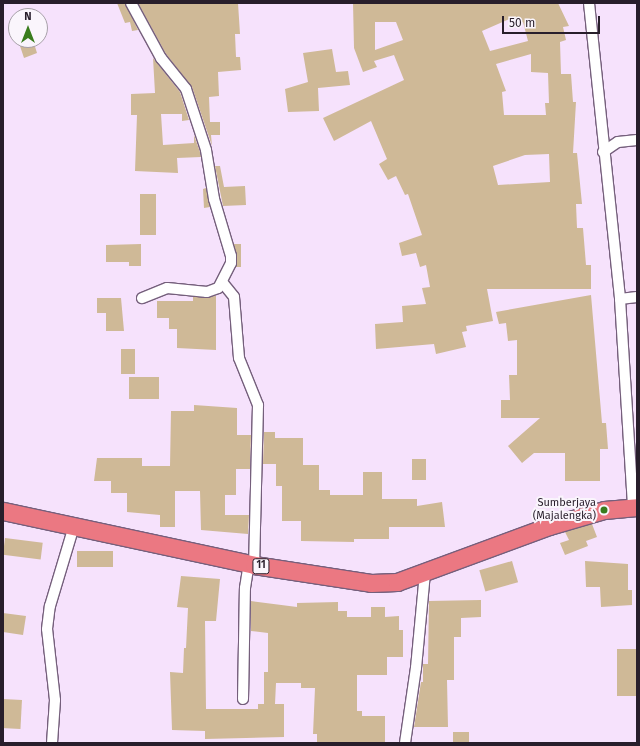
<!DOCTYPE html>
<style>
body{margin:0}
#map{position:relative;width:640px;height:746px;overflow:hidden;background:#f6e2fc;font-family:"Fira Sans",sans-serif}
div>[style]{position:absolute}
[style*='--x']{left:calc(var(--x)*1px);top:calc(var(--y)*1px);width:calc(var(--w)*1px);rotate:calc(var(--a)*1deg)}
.building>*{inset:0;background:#cfb997;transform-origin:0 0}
.roads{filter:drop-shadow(1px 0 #755f7c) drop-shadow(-1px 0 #755f7c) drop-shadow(0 1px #755f7c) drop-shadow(0 -1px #755f7c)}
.minor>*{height:10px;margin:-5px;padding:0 5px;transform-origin:5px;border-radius:5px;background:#fff}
.trunk>*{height:17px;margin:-8.5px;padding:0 8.5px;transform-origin:8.5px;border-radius:8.5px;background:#eb7882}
.dots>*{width:11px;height:11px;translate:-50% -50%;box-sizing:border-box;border:2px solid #faf5fc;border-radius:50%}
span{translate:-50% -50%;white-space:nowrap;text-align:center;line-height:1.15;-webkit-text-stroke:4px #faf5fc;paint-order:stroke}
.shield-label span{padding:1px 3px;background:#faf5fc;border:1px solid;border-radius:3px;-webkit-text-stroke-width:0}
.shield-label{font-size:10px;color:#281e2b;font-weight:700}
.poi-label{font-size:11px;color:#281e2b}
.right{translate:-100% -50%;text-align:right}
.frame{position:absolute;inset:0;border:4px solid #281e2b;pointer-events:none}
.north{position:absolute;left:8px;top:8px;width:40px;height:40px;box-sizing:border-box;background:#faf5fc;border:1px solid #a69fa8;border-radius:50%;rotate:0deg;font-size:11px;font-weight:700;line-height:16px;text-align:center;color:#281e2b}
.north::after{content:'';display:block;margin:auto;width:14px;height:18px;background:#397c1d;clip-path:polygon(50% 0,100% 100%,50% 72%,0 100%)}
.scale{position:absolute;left:502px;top:16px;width:98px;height:18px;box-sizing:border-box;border:2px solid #281e2b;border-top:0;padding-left:5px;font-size:12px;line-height:14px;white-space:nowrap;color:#281e2b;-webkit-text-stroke:3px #faf5fc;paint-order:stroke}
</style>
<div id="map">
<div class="building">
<div style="clip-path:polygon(117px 3px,125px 3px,138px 30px,132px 31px,130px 22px,125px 23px)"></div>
<div style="clip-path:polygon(138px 3px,238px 3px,240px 34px,235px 34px,236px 57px,240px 57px,241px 70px,218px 72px,219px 96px,209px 97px,210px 122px,220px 122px,220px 135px,211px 135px,212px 146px,192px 87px,166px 54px)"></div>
<div style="clip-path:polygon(evenodd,353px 3px,558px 3px,569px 26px,563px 27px,566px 40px,560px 42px,561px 74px,571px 74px,573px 102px,576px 102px,573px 153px,577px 153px,582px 204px,576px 204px,577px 228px,583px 228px,586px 265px,591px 265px,591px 289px,487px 289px,493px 321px,466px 326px,467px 331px,462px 332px,466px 347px,436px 354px,434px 344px,376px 349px,375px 324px,403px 322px,402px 306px,426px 304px,422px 288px,430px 287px,426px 265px,420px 267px,416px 253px,402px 256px,399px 243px,422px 235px,408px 194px,405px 195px,396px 176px,388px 180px,379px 164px,387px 159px,371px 121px,334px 141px,323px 118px,404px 80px,394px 55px,374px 61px,377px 67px,363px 72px,354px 48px,353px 3px,514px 17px,516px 24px,523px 22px,528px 41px,490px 51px,482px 31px,514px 17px,353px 3px,375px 22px,396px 22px,403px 40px,375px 50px,375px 22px,353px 3px,531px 54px,531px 72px,548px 73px,549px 103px,545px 103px,546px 115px,504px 115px,502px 92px,506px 91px,496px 64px,531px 54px,353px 3px,549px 154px,550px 182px,498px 185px,493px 166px,525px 155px,549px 154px)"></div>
<div style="clip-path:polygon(18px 40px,33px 40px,37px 53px,24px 58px)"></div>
<div style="clip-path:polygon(332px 49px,336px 72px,348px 71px,350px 85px,318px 88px,319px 111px,288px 112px,285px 89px,308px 82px,303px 53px)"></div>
<div style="clip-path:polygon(153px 58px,180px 92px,189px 120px,182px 121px,182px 114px,161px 114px,163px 145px,194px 143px,194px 135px,200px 152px,201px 157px,177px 158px,178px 173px,135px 171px,137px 115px,131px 115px,131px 94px,155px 93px)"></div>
<div style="clip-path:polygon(215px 166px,220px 166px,224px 187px,245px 186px,246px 205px,223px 206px)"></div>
<div style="clip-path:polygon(206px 188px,210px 207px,204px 208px,203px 189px)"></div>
<div style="left:140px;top:194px;width:16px;height:41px"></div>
<div style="clip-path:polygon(141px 244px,141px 266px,129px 266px,129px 262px,106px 262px,106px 245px)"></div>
<div style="clip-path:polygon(234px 244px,241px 244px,241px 267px,236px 267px)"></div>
<div style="clip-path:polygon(591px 295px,602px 423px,606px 423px,608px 449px,600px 449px,600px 481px,565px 481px,565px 453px,534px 453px,522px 463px,508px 446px,540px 418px,501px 418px,501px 400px,510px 400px,509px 375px,517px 375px,517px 340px,508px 341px,506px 323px,499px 324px,496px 312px)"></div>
<div style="clip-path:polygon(216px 296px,216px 350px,177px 348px,177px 329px,169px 329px,169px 318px,157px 318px,157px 301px,193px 301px,193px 297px)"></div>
<div style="clip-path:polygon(97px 298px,121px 298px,124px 331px,106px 331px,106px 313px,97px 313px)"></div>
<div style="left:121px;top:349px;width:14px;height:25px"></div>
<div style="left:129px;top:377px;width:30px;height:22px"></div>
<div style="clip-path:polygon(194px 405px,237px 408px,237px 435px,251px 435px,250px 469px,236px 469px,236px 495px,225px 495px,225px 515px,249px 515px,248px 534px,201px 530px,200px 491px,175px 491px,175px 527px,160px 527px,160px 515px,127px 512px,127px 493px,111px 493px,111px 481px,94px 481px,97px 458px,142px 458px,142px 466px,170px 466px,171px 411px,194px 411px)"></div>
<div style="clip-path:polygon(264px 432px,275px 432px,275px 438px,303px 438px,303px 465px,319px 465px,319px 490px,330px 490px,330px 495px,363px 495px,363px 472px,382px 472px,382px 499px,417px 499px,417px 506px,442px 502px,445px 527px,389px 527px,389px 539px,354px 539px,354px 542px,301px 541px,301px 521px,282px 521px,282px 486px,276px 486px,276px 464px,263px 464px)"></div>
<div style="left:412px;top:459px;width:14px;height:21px"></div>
<div style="clip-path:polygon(592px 524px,597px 537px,586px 541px,588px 546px,565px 555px,560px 543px,569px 540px,565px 532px)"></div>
<div style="left:5px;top:538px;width:38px;height:17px;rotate:7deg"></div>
<div style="left:77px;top:551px;width:36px;height:16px"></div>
<div style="left:512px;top:561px;width:22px;height:34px;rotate:74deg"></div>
<div style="clip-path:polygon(585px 561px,628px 564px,628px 590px,632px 590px,632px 605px,601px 607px,600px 587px,586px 587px)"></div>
<div style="clip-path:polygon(181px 576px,220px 579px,216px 621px,205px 621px,206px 709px,258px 709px,258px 704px,264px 704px,264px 672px,268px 672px,268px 633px,251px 631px,251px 601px,297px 607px,297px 603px,338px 602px,338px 611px,347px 611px,347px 617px,371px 617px,371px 607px,385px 607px,385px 617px,399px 616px,399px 630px,403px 630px,403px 657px,387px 657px,387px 675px,357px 675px,357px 711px,362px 711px,362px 716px,385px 716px,385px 743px,317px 743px,317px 734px,313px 734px,315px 688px,301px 688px,301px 683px,276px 683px,275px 704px,284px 704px,284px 737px,205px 739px,205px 731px,172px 730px,170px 672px,183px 673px,184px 648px,186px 648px,188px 608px,177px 607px)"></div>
<div style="clip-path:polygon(481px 600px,481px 617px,461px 618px,461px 637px,454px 637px,454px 680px,447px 680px,448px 727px,414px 727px,421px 682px,423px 682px,423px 664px,428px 664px,429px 601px)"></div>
<div style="clip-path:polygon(3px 613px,26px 616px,23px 635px,3px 632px)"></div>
<div style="left:617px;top:649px;width:20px;height:47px"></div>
<div style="left:3px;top:699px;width:19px;height:29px;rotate:3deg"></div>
<div style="left:453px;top:732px;width:16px;height:11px"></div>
</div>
<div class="roads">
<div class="minor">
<div style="--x:131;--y:3;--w:63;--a:61.4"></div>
<div style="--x:161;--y:58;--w:40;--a:51"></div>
<div style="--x:186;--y:89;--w:64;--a:71.8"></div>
<div style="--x:206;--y:150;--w:50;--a:80.7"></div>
<div style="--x:214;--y:199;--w:59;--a:73.4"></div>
<div style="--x:231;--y:256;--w:7;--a:90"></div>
<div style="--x:231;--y:263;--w:28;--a:117"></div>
<div style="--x:218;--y:288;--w:12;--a:160"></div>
<div style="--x:207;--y:292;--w:40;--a:-174.3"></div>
<div style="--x:167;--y:288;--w:27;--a:158"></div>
<div style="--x:589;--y:3;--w:298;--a:84"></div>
<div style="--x:620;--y:299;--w:208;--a:86.4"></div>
<div style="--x:603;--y:152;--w:18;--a:-34"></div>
<div style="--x:618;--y:142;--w:19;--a:-6"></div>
<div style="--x:222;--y:282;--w:19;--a:51"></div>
<div style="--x:234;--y:297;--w:61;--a:85.3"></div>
<div style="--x:239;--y:358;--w:51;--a:68"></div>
<div style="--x:258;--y:405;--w:160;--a:91.4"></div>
<div style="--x:620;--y:299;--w:17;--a:-7"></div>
<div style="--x:243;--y:699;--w:111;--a:-89"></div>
<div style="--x:245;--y:588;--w:24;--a:-81"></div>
<div style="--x:52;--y:743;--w:43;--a:-86"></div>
<div style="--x:55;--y:700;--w:71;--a:-96.4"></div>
<div style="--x:47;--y:629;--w:23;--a:-83"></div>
<div style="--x:50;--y:606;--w:84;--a:-73.3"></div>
<div style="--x:405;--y:743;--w:76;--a:-81.7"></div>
<div style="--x:416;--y:668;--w:95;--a:-84.6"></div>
</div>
<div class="trunk">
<div style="--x:3;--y:511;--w:257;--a:12.1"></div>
<div style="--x:254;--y:565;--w:118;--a:8.7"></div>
<div style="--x:371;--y:583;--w:26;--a:-2"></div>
<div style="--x:397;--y:582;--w:162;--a:-20.2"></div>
<div style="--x:549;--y:526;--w:57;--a:-16.2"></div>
<div style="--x:604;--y:510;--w:33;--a:-5"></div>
</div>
</div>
<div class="dots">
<div style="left:604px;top:510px;background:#397c1d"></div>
</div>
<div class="shield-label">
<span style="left:261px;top:566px">11</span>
</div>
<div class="poi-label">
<span class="right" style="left:596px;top:510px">Sumberjaya<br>(Majalengka)</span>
</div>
<div class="frame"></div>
<div class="north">N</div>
<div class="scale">50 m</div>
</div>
